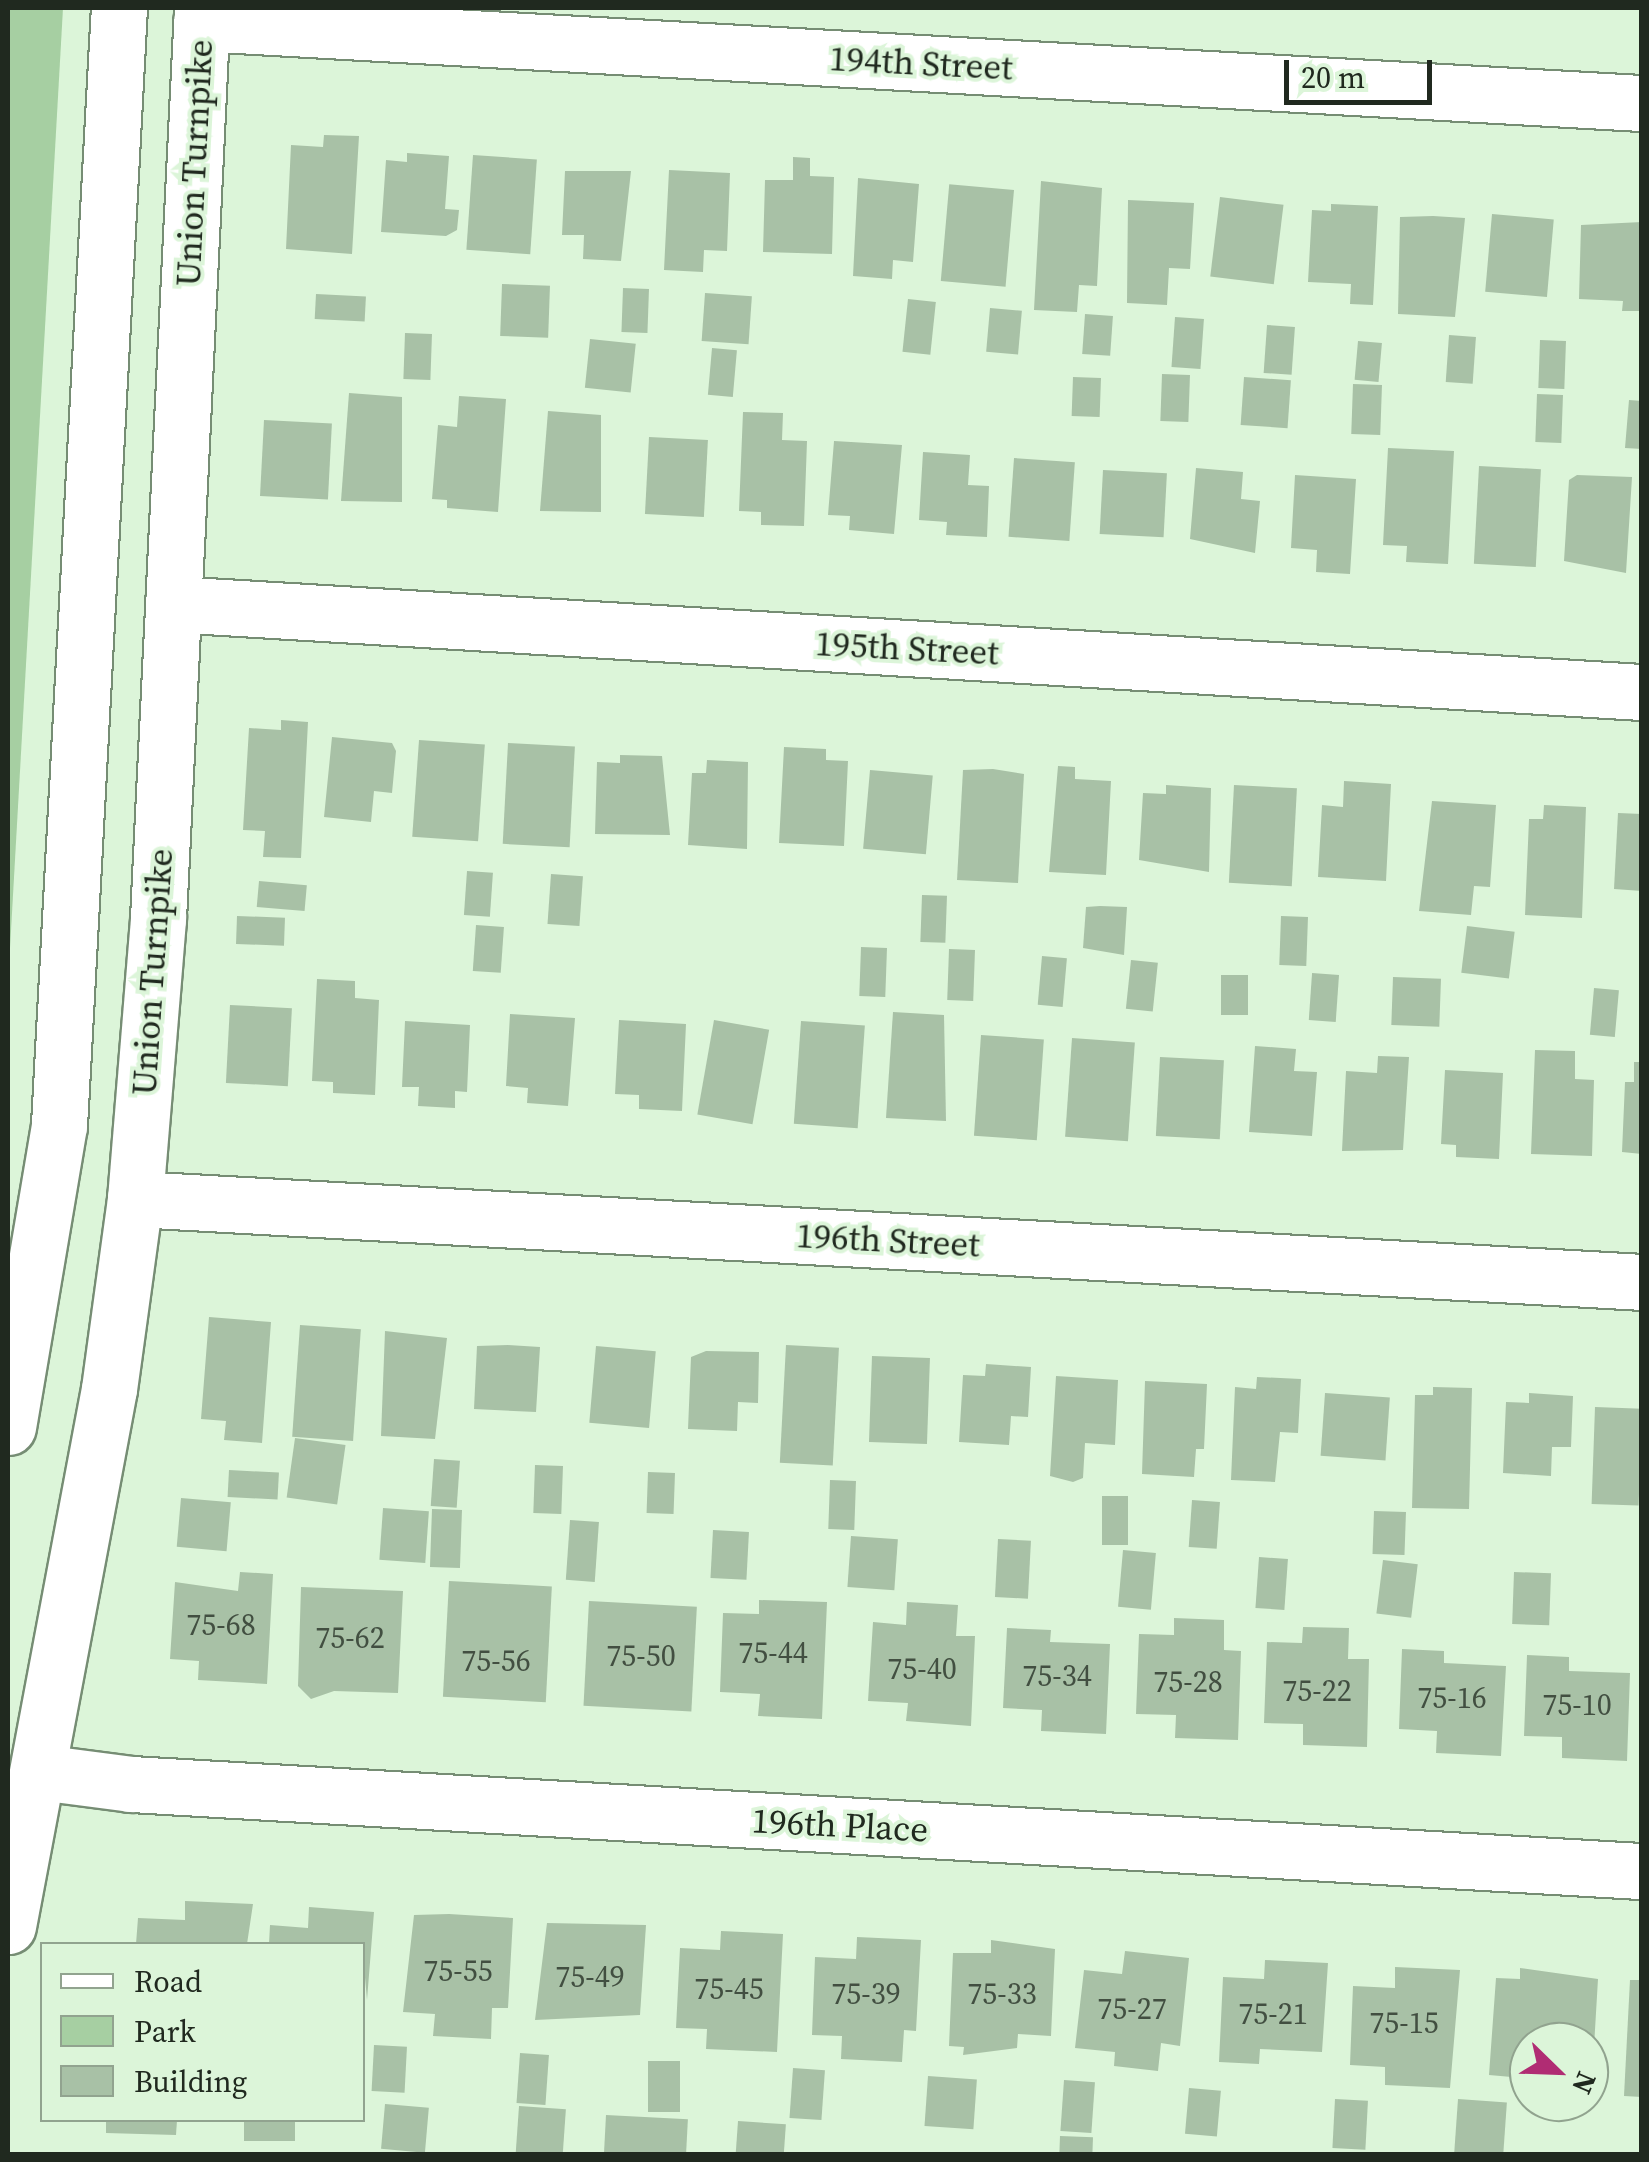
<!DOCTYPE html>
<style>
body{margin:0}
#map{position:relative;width:1649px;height:2162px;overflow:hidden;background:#dcf5d9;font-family:"Source Serif 4",serif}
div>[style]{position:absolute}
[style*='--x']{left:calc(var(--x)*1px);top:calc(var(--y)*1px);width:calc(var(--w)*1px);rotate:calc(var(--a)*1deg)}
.green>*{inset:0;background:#a6cfa2}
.building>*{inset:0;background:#a8c1a6;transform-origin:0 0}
.roads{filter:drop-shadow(2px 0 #768d74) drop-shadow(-2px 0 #768d74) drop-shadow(0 2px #768d74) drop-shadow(0 -2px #768d74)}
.minor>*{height:55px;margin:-27.5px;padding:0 27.5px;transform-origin:27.5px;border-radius:27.5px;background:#fff}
.major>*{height:55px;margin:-27.5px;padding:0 27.5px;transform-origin:27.5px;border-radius:27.5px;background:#fff}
span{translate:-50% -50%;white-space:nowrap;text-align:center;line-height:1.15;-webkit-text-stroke:8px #dcf5d9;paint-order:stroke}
.number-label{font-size:30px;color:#424f41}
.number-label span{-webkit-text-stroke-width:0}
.street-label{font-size:35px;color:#20291f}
.frame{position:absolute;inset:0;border:10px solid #20291f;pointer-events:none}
.legend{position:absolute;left:40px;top:1942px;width:325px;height:180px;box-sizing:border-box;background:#dcf5d9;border:2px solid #91a38f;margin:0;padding:12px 18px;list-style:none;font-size:30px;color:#20291f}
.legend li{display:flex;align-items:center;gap:20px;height:50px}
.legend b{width:50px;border:2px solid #91a38f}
.north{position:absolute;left:1509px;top:2022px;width:100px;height:100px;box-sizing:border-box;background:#dcf5d9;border:2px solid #91a38f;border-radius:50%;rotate:113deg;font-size:28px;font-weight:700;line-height:40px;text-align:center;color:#20291f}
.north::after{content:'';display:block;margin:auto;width:35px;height:45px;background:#b02c73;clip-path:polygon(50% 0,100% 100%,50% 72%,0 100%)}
.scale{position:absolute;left:1284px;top:60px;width:148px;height:45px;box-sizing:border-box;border:5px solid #20291f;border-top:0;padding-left:12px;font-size:30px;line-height:35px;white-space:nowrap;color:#20291f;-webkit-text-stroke:8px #dcf5d9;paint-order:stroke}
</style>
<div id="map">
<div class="green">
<div style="clip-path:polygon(8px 8px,63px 8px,8px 984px)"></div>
</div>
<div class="building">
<div style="clip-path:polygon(324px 135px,359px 136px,352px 254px,286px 249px,291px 145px,323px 147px)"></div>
<div style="clip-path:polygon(407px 153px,449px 156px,445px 209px,459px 210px,457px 230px,446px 236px,381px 232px,386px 160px,407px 162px)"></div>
<div style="left:473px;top:155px;width:64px;height:95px;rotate:4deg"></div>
<div style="clip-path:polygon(793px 157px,810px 158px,810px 176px,834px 177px,832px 254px,763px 252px,765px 180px,793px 180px)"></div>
<div style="clip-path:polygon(669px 170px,730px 173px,727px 251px,704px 250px,703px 272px,664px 270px)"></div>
<div style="clip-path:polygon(565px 171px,631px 171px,621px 261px,583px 259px,584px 235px,562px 235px)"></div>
<div style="clip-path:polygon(858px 178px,919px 184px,913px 262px,893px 260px,892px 279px,853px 276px)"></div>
<div style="clip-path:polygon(1041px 181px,1102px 188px,1097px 286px,1079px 285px,1077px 312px,1034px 310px)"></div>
<div style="left:1014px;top:190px;width:97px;height:65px;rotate:95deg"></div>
<div style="left:1220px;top:197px;width:64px;height:80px;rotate:7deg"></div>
<div style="clip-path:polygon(1128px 200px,1194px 203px,1190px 269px,1169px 268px,1167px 305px,1127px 303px)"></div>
<div style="clip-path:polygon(1331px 204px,1378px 206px,1373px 305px,1350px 304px,1351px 284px,1308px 282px,1312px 210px,1331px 211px)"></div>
<div style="left:1492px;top:214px;width:62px;height:78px;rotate:5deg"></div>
<div style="clip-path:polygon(1433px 216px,1465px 218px,1455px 317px,1398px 314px,1400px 217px)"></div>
<div style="clip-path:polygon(1642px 222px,1642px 311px,1622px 311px,1623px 301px,1579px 299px,1581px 225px)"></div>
<div style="left:502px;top:284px;width:48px;height:52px;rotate:2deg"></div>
<div style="left:623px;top:288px;width:26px;height:44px;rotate:2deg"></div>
<div style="left:705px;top:293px;width:47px;height:48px;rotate:4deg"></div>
<div style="left:316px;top:294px;width:50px;height:25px;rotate:3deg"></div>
<div style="left:908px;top:299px;width:28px;height:53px;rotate:6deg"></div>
<div style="left:990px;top:308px;width:32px;height:44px;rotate:5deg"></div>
<div style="left:1085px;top:314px;width:28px;height:40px;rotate:4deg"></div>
<div style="left:1175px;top:317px;width:29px;height:50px;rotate:4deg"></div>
<div style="left:1267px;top:325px;width:28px;height:48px;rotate:4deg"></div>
<div style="left:405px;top:333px;width:27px;height:46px;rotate:2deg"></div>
<div style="left:1449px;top:335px;width:27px;height:47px;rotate:4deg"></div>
<div style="left:590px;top:339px;width:46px;height:49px;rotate:6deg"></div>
<div style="left:1540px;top:340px;width:26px;height:48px;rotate:2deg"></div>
<div style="left:1358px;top:341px;width:24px;height:39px;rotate:5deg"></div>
<div style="left:712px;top:348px;width:25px;height:47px;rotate:5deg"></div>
<div style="left:1162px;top:374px;width:28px;height:47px;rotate:2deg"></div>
<div style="left:1073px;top:377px;width:28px;height:39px;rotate:2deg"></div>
<div style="left:1244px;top:377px;width:47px;height:48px;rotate:4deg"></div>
<div style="left:1353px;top:384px;width:29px;height:50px;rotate:2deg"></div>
<div style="clip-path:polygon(349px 393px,402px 397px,402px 502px,341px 501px)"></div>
<div style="left:1537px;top:394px;width:26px;height:48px;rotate:2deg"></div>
<div style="clip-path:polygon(459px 396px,506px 399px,498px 512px,447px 508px,447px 500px,432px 499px,438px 425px,457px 427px)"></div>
<div style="clip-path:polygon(1629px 400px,1642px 401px,1642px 449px,1625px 448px)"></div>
<div style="clip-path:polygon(548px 411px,601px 415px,601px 512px,540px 511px)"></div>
<div style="clip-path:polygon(743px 412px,783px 413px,782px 440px,807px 441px,804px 526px,761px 525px,761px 512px,739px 511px)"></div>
<div style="left:264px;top:420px;width:68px;height:76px;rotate:3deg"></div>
<div style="left:649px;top:437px;width:59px;height:77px;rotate:3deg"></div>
<div style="clip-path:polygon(834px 441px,902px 445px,894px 534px,849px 530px,850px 516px,828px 515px)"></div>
<div style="clip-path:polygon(1388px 448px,1454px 451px,1448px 564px,1406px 562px,1407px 546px,1383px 545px)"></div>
<div style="clip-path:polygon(923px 452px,970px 455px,968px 485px,989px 486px,987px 537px,946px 535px,947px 522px,919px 520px)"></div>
<div style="left:1014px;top:458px;width:61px;height:79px;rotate:4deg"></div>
<div style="left:1479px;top:466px;width:62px;height:98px;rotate:3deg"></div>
<div style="clip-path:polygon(1196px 468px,1243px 472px,1241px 499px,1260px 501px,1255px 553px,1190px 539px)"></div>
<div style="left:1103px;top:470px;width:64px;height:64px;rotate:3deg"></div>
<div style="clip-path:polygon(1295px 475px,1356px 479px,1350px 574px,1316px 572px,1317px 550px,1291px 548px)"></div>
<div style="clip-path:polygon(1577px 475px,1632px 477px,1626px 573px,1564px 561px,1569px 480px)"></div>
<div style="clip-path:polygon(281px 720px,308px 722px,301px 858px,263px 857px,265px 831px,243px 830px,249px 728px,281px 730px)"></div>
<div style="clip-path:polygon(332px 737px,392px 743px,396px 751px,392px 793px,374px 791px,371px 822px,324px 817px)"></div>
<div style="left:419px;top:740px;width:66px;height:97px;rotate:4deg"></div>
<div style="left:508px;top:743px;width:67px;height:101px;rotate:3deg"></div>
<div style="clip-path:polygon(784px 747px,826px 749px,826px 760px,848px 761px,844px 846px,779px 843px)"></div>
<div style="clip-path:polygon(620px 755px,662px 756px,670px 835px,595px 834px,597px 762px,620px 763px)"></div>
<div style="clip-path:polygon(707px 760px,748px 762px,747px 849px,688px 845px,692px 773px,706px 773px)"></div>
<div style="clip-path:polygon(1058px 766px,1075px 767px,1075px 779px,1111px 781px,1106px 875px,1049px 872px)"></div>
<div style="clip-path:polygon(993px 769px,1024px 774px,1018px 883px,957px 880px,963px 770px)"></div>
<div style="left:870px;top:770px;width:63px;height:79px;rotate:5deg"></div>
<div style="clip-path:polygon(1344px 781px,1391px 784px,1386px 881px,1318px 877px,1322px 805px,1343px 807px)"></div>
<div style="clip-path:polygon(1166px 785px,1211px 788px,1209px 872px,1139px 860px,1143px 793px,1166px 794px)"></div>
<div style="left:1234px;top:785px;width:63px;height:98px;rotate:3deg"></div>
<div style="clip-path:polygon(1432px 801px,1496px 805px,1490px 887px,1474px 886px,1471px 915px,1419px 911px)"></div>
<div style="clip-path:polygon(1544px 805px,1586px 807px,1582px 918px,1525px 915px,1529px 819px,1543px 819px)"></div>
<div style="clip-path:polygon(1618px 813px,1642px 814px,1642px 891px,1614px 889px)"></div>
<div style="left:467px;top:871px;width:26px;height:44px;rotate:4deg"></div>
<div style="left:551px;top:874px;width:32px;height:50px;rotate:4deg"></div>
<div style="left:259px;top:881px;width:48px;height:26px;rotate:5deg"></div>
<div style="left:922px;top:895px;width:25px;height:47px;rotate:2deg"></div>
<div style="clip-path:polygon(1100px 906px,1127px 907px,1124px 955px,1083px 948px,1086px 907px)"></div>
<div style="left:237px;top:916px;width:48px;height:28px;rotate:2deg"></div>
<div style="left:1281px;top:916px;width:27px;height:49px;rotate:2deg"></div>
<div style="left:476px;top:925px;width:28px;height:46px;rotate:4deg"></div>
<div style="left:1467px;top:926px;width:48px;height:47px;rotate:7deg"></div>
<div style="left:861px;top:947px;width:26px;height:49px;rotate:2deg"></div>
<div style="left:949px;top:949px;width:26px;height:51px;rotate:2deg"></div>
<div style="left:1042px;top:956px;width:25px;height:49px;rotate:5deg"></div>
<div style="left:1131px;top:960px;width:27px;height:49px;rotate:6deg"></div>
<div style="left:1221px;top:975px;width:27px;height:40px"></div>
<div style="left:1339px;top:975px;width:47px;height:27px;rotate:94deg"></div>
<div style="left:1393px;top:977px;width:48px;height:48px;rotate:2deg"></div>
<div style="clip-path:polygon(317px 979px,355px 981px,355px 998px,379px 1000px,375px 1095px,333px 1093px,333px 1082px,312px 1081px)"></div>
<div style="left:1594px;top:988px;width:25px;height:47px;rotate:5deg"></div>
<div style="left:230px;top:1005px;width:62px;height:78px;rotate:3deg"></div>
<div style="clip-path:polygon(893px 1012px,944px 1015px,946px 1121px,886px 1118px)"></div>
<div style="clip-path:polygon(510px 1014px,575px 1018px,568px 1106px,527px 1103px,528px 1088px,506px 1086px)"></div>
<div style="clip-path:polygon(619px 1020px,686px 1024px,682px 1111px,639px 1109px,639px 1095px,615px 1094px)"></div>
<div style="left:714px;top:1020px;width:56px;height:96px;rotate:10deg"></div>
<div style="clip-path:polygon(405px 1021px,470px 1025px,467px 1092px,455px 1091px,455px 1108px,418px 1106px,419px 1087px,402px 1087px)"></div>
<div style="left:801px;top:1021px;width:64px;height:103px;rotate:4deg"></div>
<div style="left:981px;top:1035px;width:63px;height:101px;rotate:4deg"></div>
<div style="left:1072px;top:1038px;width:63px;height:99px;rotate:4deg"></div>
<div style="clip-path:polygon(1255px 1046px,1296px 1049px,1294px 1071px,1317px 1072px,1312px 1136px,1249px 1132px)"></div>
<div style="clip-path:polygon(1535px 1050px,1575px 1051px,1575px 1079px,1594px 1080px,1592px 1156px,1531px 1154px)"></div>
<div style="clip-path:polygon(1378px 1056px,1409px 1057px,1403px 1150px,1342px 1151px,1346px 1071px,1377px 1073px)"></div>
<div style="left:1160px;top:1057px;width:64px;height:79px;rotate:3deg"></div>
<div style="clip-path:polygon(1634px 1062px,1642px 1062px,1642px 1154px,1622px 1152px,1625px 1082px,1634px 1082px)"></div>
<div style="clip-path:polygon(1445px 1070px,1503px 1073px,1499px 1159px,1456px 1157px,1456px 1145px,1441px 1144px)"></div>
<div style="clip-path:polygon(209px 1317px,271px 1322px,262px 1443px,224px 1440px,226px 1421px,201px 1419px)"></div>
<div style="left:300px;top:1325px;width:61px;height:112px;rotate:4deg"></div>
<div style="clip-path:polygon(385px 1331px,447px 1338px,435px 1439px,381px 1436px)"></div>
<div style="clip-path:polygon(508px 1345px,540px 1347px,536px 1412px,474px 1409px,477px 1346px)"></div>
<div style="left:786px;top:1345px;width:53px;height:118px;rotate:3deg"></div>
<div style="left:596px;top:1346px;width:60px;height:77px;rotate:5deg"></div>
<div style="clip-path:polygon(706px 1351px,759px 1352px,758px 1403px,738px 1402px,737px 1431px,688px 1429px,691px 1357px)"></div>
<div style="left:872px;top:1356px;width:58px;height:86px;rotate:2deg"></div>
<div style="clip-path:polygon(986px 1364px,1031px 1367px,1028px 1417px,1011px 1416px,1009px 1445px,959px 1442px,963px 1375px,985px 1376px)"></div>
<div style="clip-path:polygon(1056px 1376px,1118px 1380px,1115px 1445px,1085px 1443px,1083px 1478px,1073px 1482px,1050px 1476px)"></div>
<div style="clip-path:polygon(1257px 1377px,1301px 1379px,1298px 1433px,1280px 1432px,1275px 1482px,1231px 1480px,1235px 1387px,1256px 1389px)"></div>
<div style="clip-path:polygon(1145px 1381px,1207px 1384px,1204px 1449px,1196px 1449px,1194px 1477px,1142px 1474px)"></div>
<div style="clip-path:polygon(1433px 1387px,1472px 1388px,1469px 1509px,1412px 1508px,1415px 1395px,1433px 1395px)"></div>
<div style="left:1325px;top:1393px;width:65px;height:63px;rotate:4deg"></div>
<div style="clip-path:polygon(1529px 1393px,1573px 1396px,1571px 1447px,1552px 1447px,1551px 1476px,1503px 1473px,1506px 1402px,1529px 1403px)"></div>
<div style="left:1595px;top:1407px;width:47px;height:97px;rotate:2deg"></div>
<div style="left:295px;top:1438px;width:51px;height:60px;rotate:8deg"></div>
<div style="left:434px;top:1459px;width:26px;height:47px;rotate:4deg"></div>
<div style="left:535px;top:1465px;width:28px;height:48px;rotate:2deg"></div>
<div style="left:229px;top:1470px;width:50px;height:27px;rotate:3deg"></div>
<div style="left:648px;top:1472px;width:27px;height:41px;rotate:2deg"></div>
<div style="left:830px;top:1480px;width:26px;height:49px;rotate:2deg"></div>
<div style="left:1102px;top:1496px;width:26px;height:49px"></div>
<div style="left:181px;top:1498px;width:50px;height:49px;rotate:5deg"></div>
<div style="left:1192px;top:1500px;width:28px;height:47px;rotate:4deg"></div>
<div style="left:383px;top:1508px;width:46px;height:52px;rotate:4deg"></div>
<div style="left:432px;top:1509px;width:30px;height:58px;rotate:2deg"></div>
<div style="left:1374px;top:1511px;width:32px;height:43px;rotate:2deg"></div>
<div style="left:570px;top:1520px;width:29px;height:60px;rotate:4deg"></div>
<div style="left:713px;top:1530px;width:36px;height:48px;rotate:3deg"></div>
<div style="left:851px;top:1536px;width:47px;height:51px;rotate:4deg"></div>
<div style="left:998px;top:1539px;width:33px;height:58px;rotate:3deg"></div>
<div style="left:1123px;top:1550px;width:33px;height:57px;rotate:5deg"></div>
<div style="left:1259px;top:1557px;width:29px;height:51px;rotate:4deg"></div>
<div style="left:1383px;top:1560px;width:35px;height:54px;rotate:7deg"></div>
<div style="clip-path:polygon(240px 1572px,273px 1574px,267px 1684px,198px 1680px,199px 1661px,170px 1659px,175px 1582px,238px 1591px)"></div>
<div style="left:1514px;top:1572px;width:37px;height:52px;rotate:2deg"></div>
<div style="left:449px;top:1581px;width:103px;height:116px;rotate:3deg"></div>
<div style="clip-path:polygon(301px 1587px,403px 1591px,398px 1693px,334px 1691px,311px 1699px,298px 1686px)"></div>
<div style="clip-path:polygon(759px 1600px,827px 1602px,822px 1719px,758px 1716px,760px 1694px,720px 1692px,723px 1613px,759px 1614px)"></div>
<div style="left:589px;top:1601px;width:108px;height:105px;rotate:3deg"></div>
<div style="clip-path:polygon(907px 1602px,958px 1605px,956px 1636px,975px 1636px,971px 1726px,906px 1721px,908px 1703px,868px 1701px,873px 1622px,906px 1625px)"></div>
<div style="clip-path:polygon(1174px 1618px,1224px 1620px,1224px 1650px,1241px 1651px,1238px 1740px,1175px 1738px,1176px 1715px,1136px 1714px,1139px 1634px,1174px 1635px)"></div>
<div style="clip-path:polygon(1303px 1627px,1349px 1628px,1348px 1659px,1369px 1659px,1367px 1747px,1303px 1745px,1303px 1724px,1264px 1723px,1267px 1642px,1302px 1643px)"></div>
<div style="clip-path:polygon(1007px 1628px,1051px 1630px,1050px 1642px,1110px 1644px,1106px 1734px,1041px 1731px,1042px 1710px,1003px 1708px)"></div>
<div style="clip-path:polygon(1402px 1649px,1444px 1651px,1444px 1663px,1506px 1666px,1501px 1756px,1436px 1753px,1437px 1731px,1399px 1729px)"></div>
<div style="clip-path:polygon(1527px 1655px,1569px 1657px,1569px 1671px,1630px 1673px,1627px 1761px,1562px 1758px,1562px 1737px,1524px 1736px)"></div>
<div style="clip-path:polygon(185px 1901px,253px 1904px,247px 1944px,136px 1944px,138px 1918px,185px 1920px)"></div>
<div style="clip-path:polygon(309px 1907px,374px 1912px,367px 2000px,362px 1944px,269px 1944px,270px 1925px,308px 1928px)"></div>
<div style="clip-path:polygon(449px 1914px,513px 1918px,508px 2008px,492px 2008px,491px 2039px,433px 2036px,435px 2014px,403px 2012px,414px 1915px)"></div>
<div style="clip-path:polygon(547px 1923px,646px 1925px,640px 2015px,535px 2020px)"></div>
<div style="clip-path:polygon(721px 1931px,783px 1934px,777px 2052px,706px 2049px,707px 2029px,676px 2028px,680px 1948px,720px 1950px)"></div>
<div style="clip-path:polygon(857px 1937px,921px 1940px,916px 2031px,904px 2030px,902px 2062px,841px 2059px,842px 2036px,812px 2035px,815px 1957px,856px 1959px)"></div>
<div style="clip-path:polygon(991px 1940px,1055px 1949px,1051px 2036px,1018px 2034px,1017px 2048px,963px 2055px,964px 2047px,949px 2046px,953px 1953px,991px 1953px)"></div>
<div style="clip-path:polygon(1125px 1951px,1189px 1958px,1180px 2046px,1161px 2043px,1158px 2071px,1114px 2066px,1115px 2052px,1075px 2048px,1084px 1970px,1122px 1974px)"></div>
<div style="clip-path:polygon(1265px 1960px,1328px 1963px,1322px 2052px,1260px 2049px,1259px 2064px,1219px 2062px,1223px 1977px,1264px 1979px)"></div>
<div style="clip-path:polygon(1395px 1967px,1460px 1970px,1450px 2088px,1385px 2085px,1385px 2067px,1350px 2065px,1353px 1986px,1395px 1988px)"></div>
<div style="clip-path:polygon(1520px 1968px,1598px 1979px,1592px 2081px,1589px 2042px,1529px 2042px,1529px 2091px,1522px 2091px,1523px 2078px,1489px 2075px,1496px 1978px,1520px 1979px)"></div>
<div style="clip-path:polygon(1630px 1980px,1642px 1980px,1642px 2097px,1624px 2096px)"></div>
<div style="left:374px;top:2045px;width:33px;height:46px;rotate:3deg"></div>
<div style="left:520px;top:2053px;width:29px;height:50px;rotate:4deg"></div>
<div style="left:648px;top:2061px;width:32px;height:51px"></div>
<div style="left:793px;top:2068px;width:32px;height:50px;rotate:4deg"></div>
<div style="left:928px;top:2076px;width:49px;height:50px;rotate:4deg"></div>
<div style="left:1064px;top:2080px;width:31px;height:51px;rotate:4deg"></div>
<div style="left:1189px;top:2088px;width:32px;height:46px;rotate:5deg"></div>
<div style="left:1335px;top:2099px;width:33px;height:49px;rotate:3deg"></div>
<div style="left:1458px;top:2099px;width:49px;height:55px;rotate:4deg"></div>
<div style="left:385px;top:2104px;width:44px;height:45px;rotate:5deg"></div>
<div style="left:519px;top:2106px;width:47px;height:48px;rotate:4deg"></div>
<div style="left:606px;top:2115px;width:82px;height:39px;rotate:3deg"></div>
<div style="clip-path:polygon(106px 2120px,177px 2120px,176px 2135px,106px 2133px)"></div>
<div style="left:244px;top:2120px;width:51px;height:21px"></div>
<div style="left:738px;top:2121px;width:48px;height:33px;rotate:4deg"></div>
<div style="left:1060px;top:2136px;width:33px;height:18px;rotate:2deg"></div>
</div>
<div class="roads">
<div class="minor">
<div style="--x:201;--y:23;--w:1443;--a:3.18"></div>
<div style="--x:173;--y:604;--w:1472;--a:3.43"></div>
<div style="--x:135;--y:1199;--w:1509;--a:3.15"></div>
<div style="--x:40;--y:1772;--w:92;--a:7.5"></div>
<div style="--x:131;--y:1784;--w:1514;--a:3.3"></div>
</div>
<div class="major">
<div style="--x:8;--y:1427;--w:306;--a:-80.4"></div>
<div style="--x:59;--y:1125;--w:1119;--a:-86.93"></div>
<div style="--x:8;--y:1926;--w:546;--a:-79.35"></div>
<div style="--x:109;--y:1389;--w:192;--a:-82.2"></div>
<div style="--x:135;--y:1199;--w:282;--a:-85.3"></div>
<div style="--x:158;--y:918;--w:911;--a:-87.23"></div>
</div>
</div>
<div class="number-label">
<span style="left:221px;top:1625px">75-68</span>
<span style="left:350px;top:1638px">75-62</span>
<span style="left:773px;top:1653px">75-44</span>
<span style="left:641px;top:1656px">75-50</span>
<span style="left:496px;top:1661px">75-56</span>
<span style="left:922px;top:1669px">75-40</span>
<span style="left:1057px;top:1676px">75-34</span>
<span style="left:1188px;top:1682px">75-28</span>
<span style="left:1317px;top:1691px">75-22</span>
<span style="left:1452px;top:1698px">75-16</span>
<span style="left:1577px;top:1705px">75-10</span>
<span style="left:458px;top:1971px">75-55</span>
<span style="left:590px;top:1977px">75-49</span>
<span style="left:729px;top:1989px">75-45</span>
<span style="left:866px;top:1994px">75-39</span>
<span style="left:1002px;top:1994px">75-33</span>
<span style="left:1132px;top:2009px">75-27</span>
<span style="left:1273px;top:2014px">75-21</span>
<span style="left:1404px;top:2023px">75-15</span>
</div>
<div class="street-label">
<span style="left:921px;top:63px;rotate:3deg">194th Street</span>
<span style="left:194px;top:163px;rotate:-87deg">Union Turnpike</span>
<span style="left:907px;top:648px;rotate:3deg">195th Street</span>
<span style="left:152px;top:972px;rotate:-86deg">Union Turnpike</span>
<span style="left:888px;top:1240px;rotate:3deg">196th Street</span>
<span style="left:840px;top:1825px;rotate:3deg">196th Place</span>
</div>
<div class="frame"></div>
<ul class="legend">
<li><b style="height:12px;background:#fff"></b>Road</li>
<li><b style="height:28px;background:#a6cfa2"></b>Park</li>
<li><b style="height:28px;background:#a8c1a6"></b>Building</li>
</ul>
<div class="north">N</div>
<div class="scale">20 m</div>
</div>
